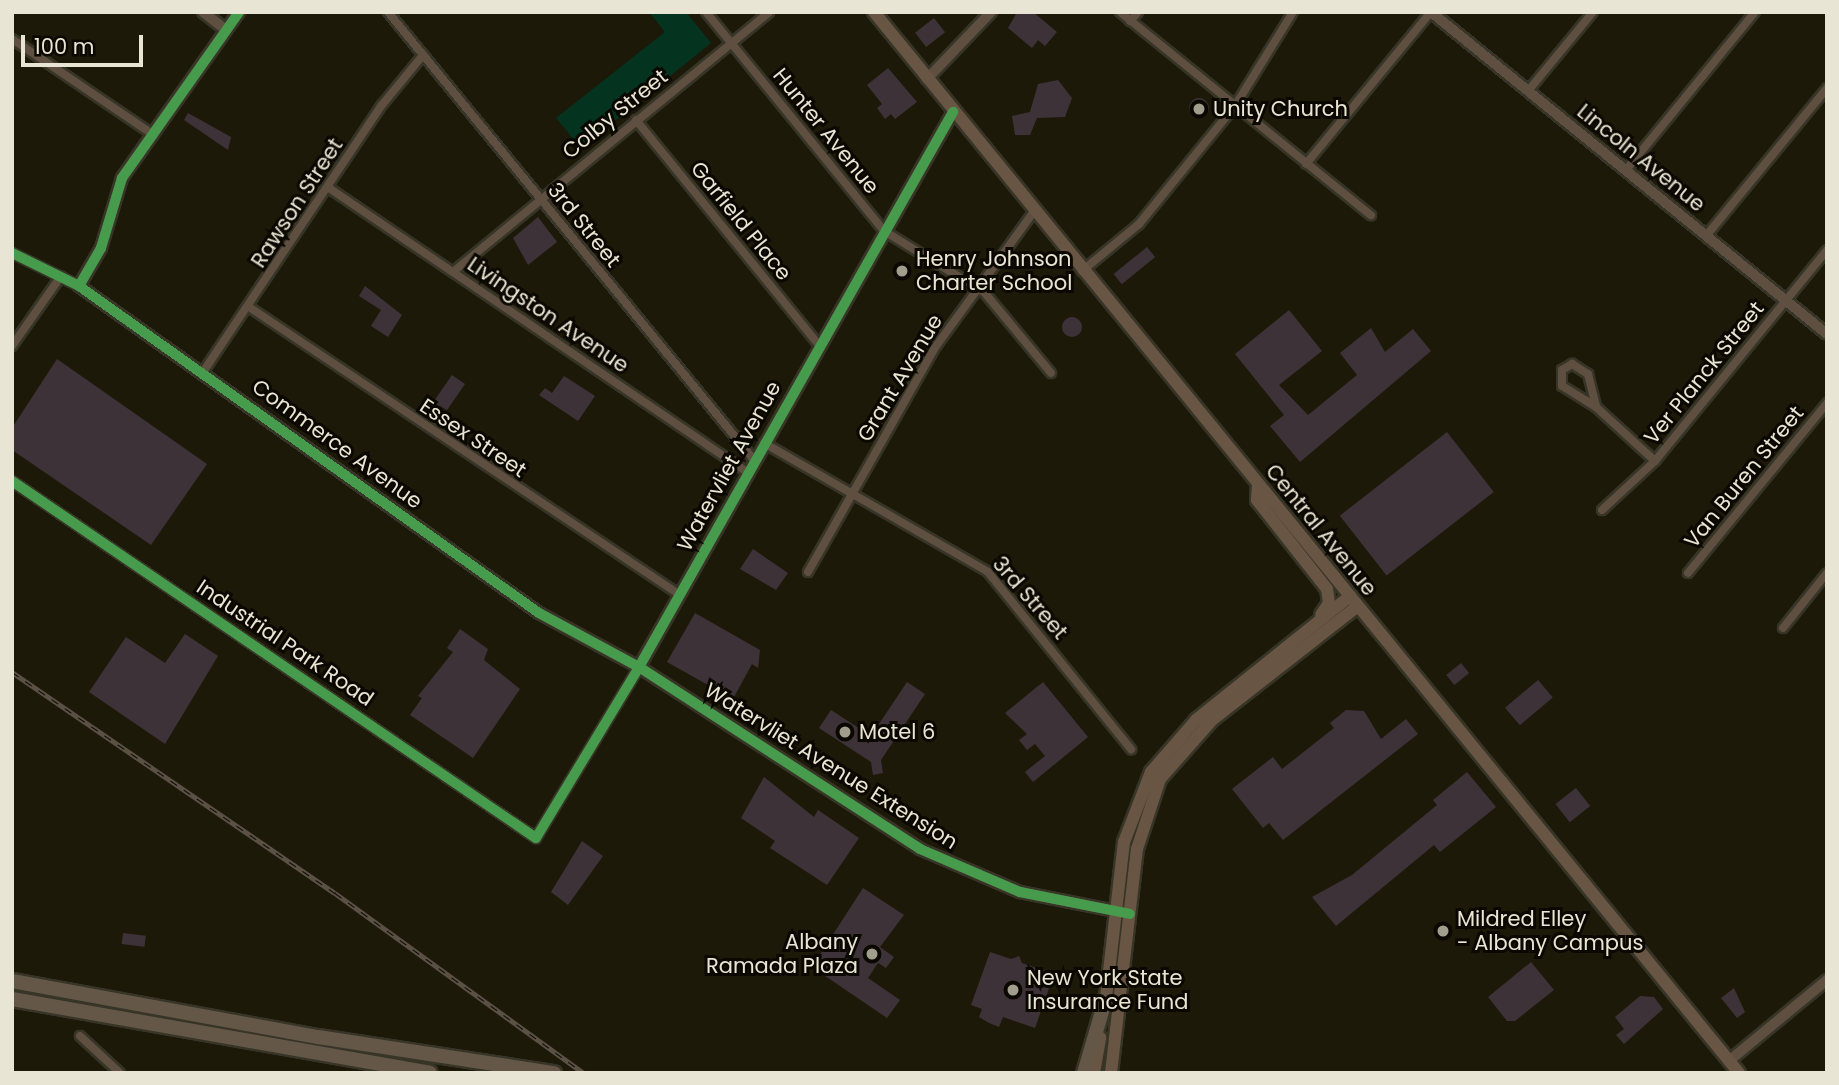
<!DOCTYPE html>
<style>
body{margin:0}
#map{position:relative;width:1839px;height:1085px;overflow:hidden;background:#1c1909;font-family:Poppins,sans-serif}
div>[style]{position:absolute}
[style*='--x']{left:calc(var(--x)*1px);top:calc(var(--y)*1px);width:calc(var(--w)*1px);rotate:calc(var(--a)*1deg)}
.green>*{inset:0;background:#04341f}
.building>*{inset:0;background:#3e3239;transform-origin:0 0}
.round{border-radius:50%}
.roads{filter:drop-shadow(2px 0 #373527) drop-shadow(-2px 0 #373527) drop-shadow(0 2px #373527) drop-shadow(0 -2px #373527)}
.minor>*{height:8px;margin:-4px;padding:0 4px;transform-origin:4px;border-radius:4px;background:#5e4f41}
.tertiary>*{height:10px;margin:-5px;padding:0 5px;transform-origin:5px;border-radius:5px;background:#5e4f41}
.primary>*{height:12px;margin:-6px;padding:0 6px;transform-origin:6px;border-radius:6px;background:#695543}
.motorway>*{height:14px;margin:-7px;padding:0 7px;transform-origin:7px;border-radius:7px;background:#655747}
.rail>*{height:5px;margin-top:-2.5px;transform-origin:0;background:repeating-linear-gradient(90deg,#0a0801 0 8px,#5a5044 0 16px);box-sizing:border-box;border-block:2px solid #5a5044}
.cycleway>*{height:10px;margin:-5px;padding:0 5px;transform-origin:5px;border-radius:5px;background:#469c4c}
.dots>*{width:19px;height:19px;translate:-50% -50%;box-sizing:border-box;border:4px solid #0a0801;border-radius:50%}
span{translate:-50% -50%;white-space:nowrap;text-align:center;line-height:1.15;-webkit-text-stroke:6px #0a0801;paint-order:stroke}
.poi-label{font-size:21px;color:#e9e5d4}
.left{translate:0 -50%;text-align:left}
.right{translate:-100% -50%;text-align:right}
.street-label{font-size:21px;color:#e9e5d4}
.frame{position:absolute;inset:0;border:14px solid #e9e5d4;pointer-events:none}
.scale{position:absolute;left:21px;top:35px;width:122px;height:32px;box-sizing:border-box;border:4px solid #e9e5d4;border-top:0;padding-left:9px;font-size:21px;line-height:24px;white-space:nowrap;color:#e9e5d4;-webkit-text-stroke:5px #0a0801;paint-order:stroke}
</style>
<div id="map">
<div class="green">
<div style="clip-path:polygon(649px 12px,686px 12px,711px 43px,581px 148px,556px 118px,665px 32px)"></div>
</div>
<div class="building">
<div style="clip-path:polygon(1033px 12px,1057px 32px,1045px 46px,1038px 40px,1032px 48px,1008px 28px,1016px 14px)"></div>
<div style="left:934px;top:18px;width:18px;height:24px;rotate:52deg"></div>
<div style="clip-path:polygon(888px 68px,917px 102px,895px 119px,891px 114px,885px 119px,877px 108px,882px 104px,867px 85px)"></div>
<div style="clip-path:polygon(1058px 80px,1072px 98px,1065px 117px,1037px 118px,1030px 135px,1015px 135px,1012px 116px,1030px 112px,1038px 84px)"></div>
<div class="round" style="left:1189px;top:98px;width:20px;height:20px"></div>
<div style="clip-path:polygon(188px 113px,231px 137px,228px 150px,184px 120px)"></div>
<div style="clip-path:polygon(538px 217px,557px 242px,528px 265px,513px 238px)"></div>
<div style="left:1147px;top:247px;width:13px;height:43px;rotate:51deg"></div>
<div style="clip-path:polygon(365px 286px,402px 315px,388px 337px,371px 326px,381px 310px,359px 296px)"></div>
<div style="clip-path:polygon(1289px 310px,1322px 351px,1279px 385px,1308px 415px,1357px 375px,1340px 353px,1371px 328px,1385px 352px,1413px 329px,1431px 351px,1300px 462px,1270px 426px,1284px 415px,1235px 354px)"></div>
<div class="round" style="left:1062px;top:317px;width:20px;height:20px"></div>
<div style="clip-path:polygon(57px 359px,207px 464px,151px 545px,12px 450px,12px 428px)"></div>
<div style="clip-path:polygon(452px 375px,465px 384px,447px 410px,440px 406px,435px 415px,420px 405px,427px 396px,434px 401px)"></div>
<div style="clip-path:polygon(564px 376px,595px 396px,578px 421px,539px 395px,545px 388px,552px 393px)"></div>
<div style="left:1447px;top:432px;width:76px;height:136px;rotate:52deg"></div>
<div style="clip-path:polygon(753px 549px,788px 573px,776px 590px,740px 569px)"></div>
<div style="clip-path:polygon(695px 613px,760px 650px,758px 668px,752px 664px,733px 699px,667px 662px)"></div>
<div style="clip-path:polygon(460px 629px,488px 649px,484px 660px,520px 689px,473px 758px,410px 715px,422px 698px,418px 696px,453px 652px,447px 648px)"></div>
<div style="clip-path:polygon(185px 634px,218px 656px,165px 744px,89px 692px,126px 637px,165px 663px)"></div>
<div style="left:1461px;top:663px;width:13px;height:19px;rotate:51deg"></div>
<div style="left:1538px;top:680px;width:23px;height:43px;rotate:50deg"></div>
<div style="clip-path:polygon(907px 682px,925px 694px,881px 760px,883px 773px,873px 775px,871px 762px,819px 728px,831px 710px,871px 736px)"></div>
<div style="clip-path:polygon(1043px 682px,1088px 737px,1033px 782px,1025px 772px,1045px 756px,1035px 744px,1027px 750px,1019px 740px,1027px 734px,1005px 713px)"></div>
<div style="clip-path:polygon(1346px 710px,1364px 711px,1381px 739px,1406px 719px,1418px 734px,1283px 840px,1269px 823px,1263px 828px,1232px 789px,1273px 757px,1282px 769px,1334px 728px,1330px 723px)"></div>
<div style="clip-path:polygon(1467px 772px,1496px 807px,1440px 852px,1434px 845px,1336px 926px,1312px 897px,1352px 875px,1437px 805px,1433px 800px)"></div>
<div style="clip-path:polygon(764px 777px,814px 817px,818px 810px,859px 838px,827px 885px,770px 848px,775px 841px,741px 818px)"></div>
<div style="left:1576px;top:788px;width:23px;height:26px;rotate:52deg"></div>
<div style="clip-path:polygon(582px 841px,603px 856px,568px 905px,551px 892px)"></div>
<div style="clip-path:polygon(863px 888px,904px 915px,880px 947px,894px 957px,886px 968px,878px 963px,868px 978px,900px 1000px,887px 1018px,812px 967px)"></div>
<div style="left:123px;top:933px;width:23px;height:11px;rotate:7deg"></div>
<div style="clip-path:polygon(990px 952px,1011px 959px,1019px 956px,1022px 963px,1054px 974px,1035px 1028px,1003px 1017px,999px 1027px,989px 1023px,979px 1017px,982px 1009px,971px 1005px)"></div>
<div style="clip-path:polygon(1531px 962px,1554px 990px,1515px 1021px,1507px 1021px,1488px 997px)"></div>
<div style="clip-path:polygon(1734px 988px,1745px 1012px,1737px 1018px,1721px 998px)"></div>
<div style="clip-path:polygon(1640px 996px,1654px 997px,1663px 1009px,1624px 1044px,1616px 1035px,1624px 1029px,1615px 1017px)"></div>
</div>
<div class="roads">
<div class="minor">
<div style="--x:388;--y:12;--w:578;--a:50.75"></div>
<div style="--x:706;--y:12;--w:282;--a:50.9"></div>
<div style="--x:884;--y:231;--w:117;--a:31.4"></div>
<div style="--x:984;--y:292;--w:105;--a:50.4"></div>
<div style="--x:1120;--y:12;--w:323;--a:39"></div>
<div style="--x:1130;--y:21;--w:12;--a:-48"></div>
<div style="--x:12;--y:39;--w:171;--a:34.1"></div>
<div style="--x:1528;--y:91;--w:102;--a:-50.6"></div>
<div style="--x:636;--y:120;--w:290;--a:50.9"></div>
<div style="--x:1306;--y:164;--w:197;--a:-50.6"></div>
<div style="--x:1626;--y:170;--w:204;--a:-50.8"></div>
<div style="--x:329;--y:188;--w:505;--a:34.19"></div>
<div style="--x:1706;--y:236;--w:191;--a:-50.7"></div>
<div style="--x:12;--y:253;--w:75;--a:26.2"></div>
<div style="--x:1082;--y:271;--w:74;--a:-39.5"></div>
<div style="--x:1139;--y:224;--w:152;--a:-50.9"></div>
<div style="--x:1235;--y:106;--w:110;--a:-58.3"></div>
<div style="--x:453;--y:272;--w:409;--a:-39.4"></div>
<div style="--x:249;--y:307;--w:518;--a:33.75"></div>
<div style="--x:12;--y:346;--w:85;--a:-55"></div>
<div style="--x:1572;--y:364;--w:19;--a:32"></div>
<div style="--x:1588;--y:374;--w:34;--a:76"></div>
<div style="--x:1596;--y:407;--w:40;--a:-148"></div>
<div style="--x:1562;--y:386;--w:16;--a:-90"></div>
<div style="--x:1562;--y:370;--w:12;--a:-31"></div>
<div style="--x:203;--y:372;--w:321;--a:-56.2"></div>
<div style="--x:382;--y:105;--w:65;--a:-50.6"></div>
<div style="--x:1596;--y:407;--w:80;--a:42.5"></div>
<div style="--x:764;--y:443;--w:258;--a:29.9"></div>
<div style="--x:988;--y:572;--w:228;--a:51.1"></div>
<div style="--x:12;--y:481;--w:634;--a:34.27"></div>
<div style="--x:536;--y:838;--w:200;--a:-58.9"></div>
<div style="--x:1602;--y:510;--w:72;--a:-42.8"></div>
<div style="--x:1655;--y:461;--w:272;--a:-50.8"></div>
<div style="--x:808;--y:572;--w:256;--a:-60.5"></div>
<div style="--x:934;--y:349;--w:172;--a:-54"></div>
<div style="--x:1688;--y:573;--w:220;--a:-50.7"></div>
<div style="--x:1783;--y:628;--w:70;--a:-51.3"></div>
<div style="--x:80;--y:1036;--w:54;--a:42.8"></div>
</div>
<div class="tertiary">
<div style="--x:203;--y:12;--w:29;--a:38"></div>
<div style="--x:239;--y:12;--w:203;--a:125.2"></div>
<div style="--x:122;--y:178;--w:73;--a:106.7"></div>
<div style="--x:101;--y:248;--w:44;--a:120.1"></div>
<div style="--x:79;--y:286;--w:564;--a:35.41"></div>
<div style="--x:539;--y:613;--w:114;--a:28.4"></div>
<div style="--x:639;--y:667;--w:335;--a:32.9"></div>
<div style="--x:920;--y:849;--w:109;--a:23.3"></div>
<div style="--x:1020;--y:892;--w:112;--a:11.3"></div>
<div style="--x:1431;--y:12;--w:510;--a:39.12"></div>
<div style="--x:927;--y:79;--w:93;--a:-46.3"></div>
<div style="--x:639;--y:667;--w:638;--a:-60.5"></div>
<div style="--x:1729;--y:1061;--w:127;--a:-39.6"></div>
</div>
<div class="primary">
<div style="--x:874;--y:12;--w:1369;--a:50.81"></div>
<div style="--x:1258;--y:484;--w:16;--a:94"></div>
<div style="--x:1257;--y:500;--w:113;--a:51.8"></div>
<div style="--x:1327;--y:589;--w:14;--a:82"></div>
<div style="--x:1329;--y:603;--w:14;--a:124"></div>
<div style="--x:1105;--y:1006;--w:165;--a:-83.4"></div>
<div style="--x:1124;--y:842;--w:75;--a:-68.9"></div>
<div style="--x:1151;--y:772;--w:69;--a:-49.1"></div>
<div style="--x:1196;--y:720;--w:198;--a:-38.8"></div>
<div style="--x:1094;--y:1073;--w:36;--a:-80"></div>
<div style="--x:1111;--y:1073;--w:226;--a:-83.4"></div>
<div style="--x:1137;--y:849;--w:74;--a:-71.8"></div>
<div style="--x:1160;--y:779;--w:79;--a:-48.6"></div>
<div style="--x:1212;--y:720;--w:185;--a:-38"></div>
</div>
<div class="motorway">
<div style="--x:12;--y:981;--w:311;--a:10.4"></div>
<div style="--x:318;--y:1037;--w:239;--a:8.7"></div>
<div style="--x:12;--y:999;--w:424;--a:10"></div>
<div style="--x:1084;--y:1073;--w:78;--a:-73.7"></div>
</div>
</div>
<div class="rail">
<div style="--x:12;--y:672;--w:391;--a:34.4"></div>
<div style="--x:335;--y:893;--w:307;--a:35.9"></div>
</div>
<div class="cycleway">
<div style="--x:12;--y:253;--w:75;--a:26.2"></div>
<div style="--x:79;--y:286;--w:564;--a:35.41"></div>
<div style="--x:539;--y:613;--w:114;--a:28.4"></div>
<div style="--x:639;--y:667;--w:335;--a:32.9"></div>
<div style="--x:920;--y:849;--w:109;--a:23.3"></div>
<div style="--x:1020;--y:892;--w:112;--a:11.3"></div>
<div style="--x:79;--y:286;--w:44;--a:-59.9"></div>
<div style="--x:101;--y:248;--w:73;--a:-73.3"></div>
<div style="--x:122;--y:178;--w:203;--a:-54.8"></div>
<div style="--x:12;--y:481;--w:634;--a:34.27"></div>
<div style="--x:536;--y:838;--w:200;--a:-58.9"></div>
<div style="--x:639;--y:667;--w:638;--a:-60.5"></div>
</div>
<div class="dots">
<div style="left:1199px;top:109px;background:#a19e8d"></div>
<div style="left:902px;top:271px;background:#a19e8d"></div>
<div style="left:845px;top:732px;background:#a19e8d"></div>
<div style="left:1443px;top:931px;background:#a19e8d"></div>
<div style="left:872px;top:954px;background:#a19e8d"></div>
<div style="left:1013px;top:990px;background:#a19e8d"></div>
</div>
<div class="poi-label">
<span class="left" style="left:1213px;top:109px">Unity Church</span>
<span class="left" style="left:916px;top:271px">Henry Johnson<br>Charter School</span>
<span class="left" style="left:859px;top:732px">Motel 6</span>
<span class="left" style="left:1457px;top:931px">Mildred Elley<br>- Albany Campus</span>
<span class="right" style="left:858px;top:954px">Albany<br>Ramada Plaza</span>
<span class="left" style="left:1027px;top:990px">New York State<br>Insurance Fund</span>
</div>
<div class="street-label">
<span style="left:615px;top:114px;rotate:-39deg">Colby Street</span>
<span style="left:826px;top:131px;rotate:51deg">Hunter Avenue</span>
<span style="left:1641px;top:158px;rotate:39deg">Lincoln Avenue</span>
<span style="left:297px;top:203px;rotate:-57deg">Rawson Street</span>
<span style="left:741px;top:221px;rotate:51deg">Garfield Place</span>
<span style="left:584px;top:225px;rotate:51deg">3rd Street</span>
<span style="left:548px;top:315px;rotate:34deg">Livingston Avenue</span>
<span style="left:1704px;top:373px;rotate:-51deg">Ver Planck Street</span>
<span style="left:900px;top:378px;rotate:-59deg">Grant Avenue</span>
<span style="left:473px;top:438px;rotate:34deg">Essex Street</span>
<span style="left:337px;top:444px;rotate:36deg">Commerce Avenue</span>
<span style="left:729px;top:466px;rotate:-61deg">Watervliet Avenue</span>
<span style="left:1744px;top:477px;rotate:-51deg">Van Buren Street</span>
<span style="left:1321px;top:530px;rotate:51deg">Central Avenue</span>
<span style="left:1030px;top:598px;rotate:49deg">3rd Street</span>
<span style="left:285px;top:643px;rotate:34deg">Industrial Park Road</span>
<span style="left:831px;top:766px;rotate:32deg">Watervliet Avenue Extension</span>
</div>
<div class="frame"></div>
<div class="scale">100 m</div>
</div>
